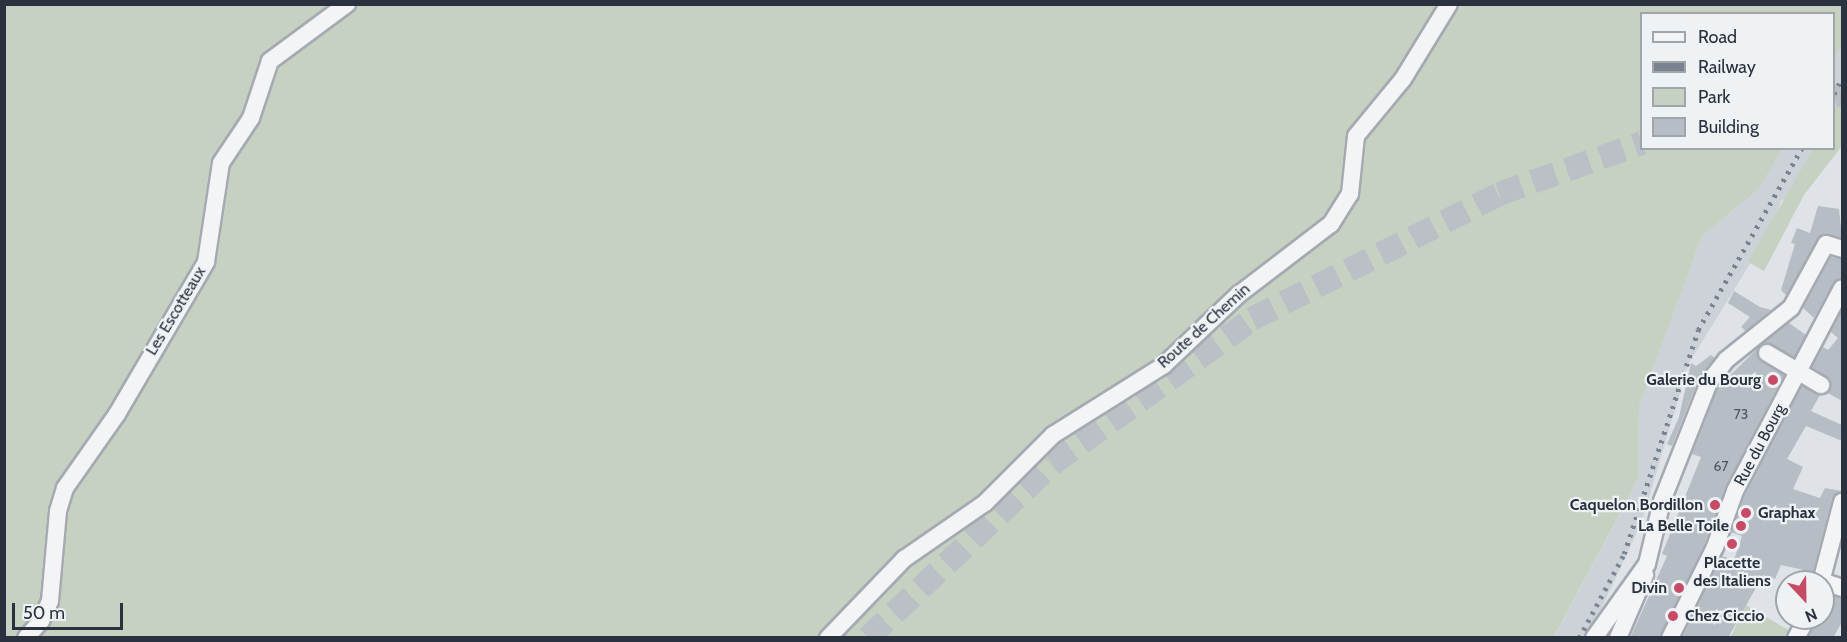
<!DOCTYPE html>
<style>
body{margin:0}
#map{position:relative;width:1847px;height:642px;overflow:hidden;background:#dfe3e8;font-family:Cabin,sans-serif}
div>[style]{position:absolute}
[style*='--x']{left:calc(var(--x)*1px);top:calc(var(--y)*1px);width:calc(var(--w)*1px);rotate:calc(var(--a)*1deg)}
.built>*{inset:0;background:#cdd2d9}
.green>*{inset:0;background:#c6d1c1}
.building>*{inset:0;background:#b7bdc4}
.highway-tunnel>*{height:24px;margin-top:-12px;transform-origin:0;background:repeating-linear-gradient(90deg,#bbc0c6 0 24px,transparent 0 36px)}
.roads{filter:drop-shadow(2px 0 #a5aab2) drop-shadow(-2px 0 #a5aab2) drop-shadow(0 2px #a5aab2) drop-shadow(0 -2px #a5aab2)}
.minor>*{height:16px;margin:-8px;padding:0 8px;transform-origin:8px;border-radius:8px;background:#f2f4f6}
.rail>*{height:4.5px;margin-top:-2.25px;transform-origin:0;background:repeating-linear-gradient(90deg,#798490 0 3px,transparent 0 9px)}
.dots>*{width:16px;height:16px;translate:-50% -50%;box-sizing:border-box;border:3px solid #eff2f5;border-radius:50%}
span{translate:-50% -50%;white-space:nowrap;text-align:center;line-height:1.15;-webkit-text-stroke:4.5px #eff2f5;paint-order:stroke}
.number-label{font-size:14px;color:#4c5560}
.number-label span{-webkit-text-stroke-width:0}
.street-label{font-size:16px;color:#29323e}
.poi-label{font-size:16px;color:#29323e;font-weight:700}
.right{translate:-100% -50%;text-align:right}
.left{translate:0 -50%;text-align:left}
.frame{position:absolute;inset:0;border:6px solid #29323e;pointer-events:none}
.legend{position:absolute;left:1640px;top:12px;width:195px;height:138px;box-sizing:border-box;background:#eff2f5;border:2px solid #a0a5ac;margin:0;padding:8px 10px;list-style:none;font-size:18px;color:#29323e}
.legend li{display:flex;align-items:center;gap:12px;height:30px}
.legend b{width:30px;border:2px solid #a0a5ac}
.north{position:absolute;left:1775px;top:570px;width:60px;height:60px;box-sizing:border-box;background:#eff2f5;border:2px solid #a0a5ac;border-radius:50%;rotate:158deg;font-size:16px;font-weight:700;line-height:24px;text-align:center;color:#29323e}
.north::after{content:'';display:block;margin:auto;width:21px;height:27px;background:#c74a66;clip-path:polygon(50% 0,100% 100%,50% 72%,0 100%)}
.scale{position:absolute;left:12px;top:603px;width:111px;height:27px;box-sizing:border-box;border:3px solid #29323e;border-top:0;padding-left:8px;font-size:18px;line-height:21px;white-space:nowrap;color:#29323e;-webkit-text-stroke:4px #eff2f5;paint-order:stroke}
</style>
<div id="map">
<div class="built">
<div style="clip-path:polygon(1842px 45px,1842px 117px,1834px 133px,1834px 60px)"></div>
<div style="clip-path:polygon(1782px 149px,1825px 149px,1806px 184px,1781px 201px,1769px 233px,1689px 363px,1641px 524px,1588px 637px,1554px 638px,1638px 479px,1639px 407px,1702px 236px,1759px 189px)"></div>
</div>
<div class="green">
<div style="clip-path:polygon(1842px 4px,1842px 45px,1834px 60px,1834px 14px,1642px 14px,1642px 148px,1782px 149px,1759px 189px,1702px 236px,1639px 407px,1638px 479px,1554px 637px,5px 638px,4px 5px)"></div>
<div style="clip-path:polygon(1842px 97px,1842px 146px,1804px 195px,1764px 271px,1748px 262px,1813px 149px,1834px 148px,1834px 112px)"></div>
<div style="clip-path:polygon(1746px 605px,1756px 611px,1790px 631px,1784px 637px,1730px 638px)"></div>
</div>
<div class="building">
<div style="clip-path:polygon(1818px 206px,1839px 209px,1842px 238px,1820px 236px,1786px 295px,1781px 290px,1795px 244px,1791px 243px,1797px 228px,1810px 233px)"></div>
<div style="clip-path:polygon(1831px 257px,1842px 259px,1842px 278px,1833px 283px,1814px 318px,1803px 308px)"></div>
<div style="clip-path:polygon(1734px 291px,1760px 307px,1771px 310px,1746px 331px,1741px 327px,1750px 317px,1728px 303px)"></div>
<div style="clip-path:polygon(1842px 310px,1842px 401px,1828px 393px,1830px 379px,1812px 367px,1823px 347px,1828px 350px,1838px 338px,1831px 332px)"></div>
<div style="clip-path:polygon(1789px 323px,1806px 335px,1794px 357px,1764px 343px)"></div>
<div style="clip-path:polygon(1758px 348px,1758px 359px,1784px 375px,1726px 486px,1705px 543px,1660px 638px,1630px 638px,1667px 556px,1662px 554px,1701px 457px,1692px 454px,1718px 387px)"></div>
<div style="clip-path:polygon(1711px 355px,1715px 358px,1699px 378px,1672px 446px,1667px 444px,1679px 417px,1691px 363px,1696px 366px)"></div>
<div style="clip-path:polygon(1802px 386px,1820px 395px,1811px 411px,1842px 425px,1842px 441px,1806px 426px,1787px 459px,1803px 467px,1793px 489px,1820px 498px,1825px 488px,1842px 491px,1832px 499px,1813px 572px,1781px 565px,1775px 579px,1763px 575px,1728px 638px,1682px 638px,1722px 556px,1734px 560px,1742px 536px,1731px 532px,1745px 495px)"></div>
<div style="clip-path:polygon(1825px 593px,1842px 598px,1842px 622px,1833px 638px,1808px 638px,1817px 618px,1823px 618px)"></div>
</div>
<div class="highway-tunnel">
<div style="--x:1834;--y:96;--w:8;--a:-14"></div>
<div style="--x:868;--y:638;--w:253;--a:-43.4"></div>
<div style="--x:1052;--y:464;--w:247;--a:-35.9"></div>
<div style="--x:1252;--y:319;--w:277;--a:-26.8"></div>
<div style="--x:1499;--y:194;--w:152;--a:-19.6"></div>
</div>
<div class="roads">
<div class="minor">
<div style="--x:1767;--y:353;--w:63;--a:30.7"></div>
<div style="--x:1822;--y:581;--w:21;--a:19"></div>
<div style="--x:1821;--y:582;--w:83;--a:-75.3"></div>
<div style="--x:26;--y:638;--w:23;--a:-49"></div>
<div style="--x:41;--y:621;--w:22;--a:-66"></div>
<div style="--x:50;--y:601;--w:90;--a:-84.9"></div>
<div style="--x:58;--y:511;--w:24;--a:-73"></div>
<div style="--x:65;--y:488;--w:90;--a:-54.9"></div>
<div style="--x:117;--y:414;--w:176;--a:-59.6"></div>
<div style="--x:206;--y:262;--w:100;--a:-81.4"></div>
<div style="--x:221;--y:163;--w:54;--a:-56.3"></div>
<div style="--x:251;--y:118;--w:60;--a:-71.6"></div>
<div style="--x:270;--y:61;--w:96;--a:-36.5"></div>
<div style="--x:828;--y:638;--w:110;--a:-46.1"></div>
<div style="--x:904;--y:559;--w:98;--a:-34.7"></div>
<div style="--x:985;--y:503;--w:96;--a:-45"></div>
<div style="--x:1053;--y:435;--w:131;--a:-32.2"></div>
<div style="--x:1164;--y:365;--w:102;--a:-43.4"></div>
<div style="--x:1238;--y:295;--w:117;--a:-37.4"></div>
<div style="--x:1331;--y:224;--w:36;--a:-58"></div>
<div style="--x:1350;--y:194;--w:58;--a:-84.1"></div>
<div style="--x:1356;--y:136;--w:74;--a:-50.5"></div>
<div style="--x:1403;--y:79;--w:88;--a:-58.5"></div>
<div style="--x:1594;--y:638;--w:91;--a:-54.4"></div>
<div style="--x:1647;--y:564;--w:65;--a:-76.6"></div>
<div style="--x:1662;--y:501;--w:128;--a:-68.4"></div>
<div style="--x:1709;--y:382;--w:28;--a:-52"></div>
<div style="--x:1726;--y:360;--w:83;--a:-38.7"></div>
<div style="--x:1791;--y:308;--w:73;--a:-61.3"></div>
<div style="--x:1826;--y:244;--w:17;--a:17"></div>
<div style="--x:1618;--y:638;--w:69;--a:-66.8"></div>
<div style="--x:1670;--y:638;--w:102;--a:-63.7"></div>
<div style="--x:1715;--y:547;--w:59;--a:-70.3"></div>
<div style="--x:1735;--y:491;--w:229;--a:-62.2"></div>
<div style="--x:1796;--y:638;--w:23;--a:-61"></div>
</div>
</div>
<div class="rail">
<div style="--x:1834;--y:94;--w:18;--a:-63"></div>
<div style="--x:1579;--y:638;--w:95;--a:-61.8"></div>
<div style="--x:1624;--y:554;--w:236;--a:-71.7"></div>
<div style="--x:1698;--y:330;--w:210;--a:-60.3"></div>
</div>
<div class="dots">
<div style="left:1773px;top:380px;background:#c74a66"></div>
<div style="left:1715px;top:505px;background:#c74a66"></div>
<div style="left:1746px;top:513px;background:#c74a66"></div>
<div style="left:1741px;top:526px;background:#c74a66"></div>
<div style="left:1732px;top:544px;background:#c74a66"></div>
<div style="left:1679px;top:588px;background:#c74a66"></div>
<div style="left:1673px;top:616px;background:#c74a66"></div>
</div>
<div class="number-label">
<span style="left:1741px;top:414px">73</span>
<span style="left:1721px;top:466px">67</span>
</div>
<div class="street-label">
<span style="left:176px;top:311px;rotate:-59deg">Les Escotteaux</span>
<span style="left:1204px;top:326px;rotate:-42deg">Route de Chemin</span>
<span style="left:1760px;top:445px;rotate:-62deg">Rue du Bourg</span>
</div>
<div class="poi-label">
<span class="right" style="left:1761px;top:380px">Galerie du Bourg</span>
<span class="right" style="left:1703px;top:505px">Caquelon Bordillon</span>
<span class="left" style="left:1758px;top:513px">Graphax</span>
<span class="right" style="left:1729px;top:526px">La Belle Toile</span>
<span style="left:1732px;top:572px">Placette<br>des Italiens</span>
<span class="right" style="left:1667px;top:588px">Divin</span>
<span class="left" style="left:1685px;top:616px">Chez Ciccio</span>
</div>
<div class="frame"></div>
<ul class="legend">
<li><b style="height:8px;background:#f2f4f6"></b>Road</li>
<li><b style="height:8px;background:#798490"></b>Railway</li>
<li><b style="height:16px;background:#c6d1c1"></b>Park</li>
<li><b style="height:16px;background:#b7bdc4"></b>Building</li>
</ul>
<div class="north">N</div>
<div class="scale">50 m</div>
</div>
